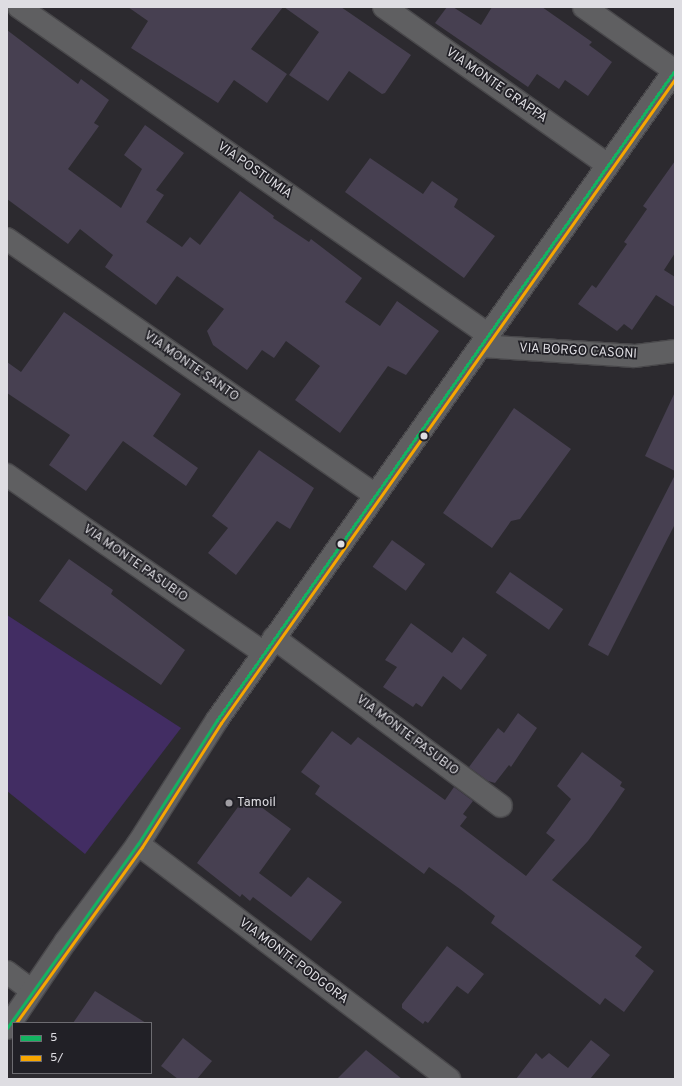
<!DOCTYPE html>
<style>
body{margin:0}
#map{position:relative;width:682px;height:1086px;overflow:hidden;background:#2c2a2f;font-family:Overpass,sans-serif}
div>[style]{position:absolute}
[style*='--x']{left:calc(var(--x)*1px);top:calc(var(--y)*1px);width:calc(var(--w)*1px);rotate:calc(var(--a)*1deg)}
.green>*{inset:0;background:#422d63}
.building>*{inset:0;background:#474051;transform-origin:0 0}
.roads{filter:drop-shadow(1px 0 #49484b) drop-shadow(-1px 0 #49484b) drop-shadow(0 1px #49484b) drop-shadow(0 -1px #49484b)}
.minor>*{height:22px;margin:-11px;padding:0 11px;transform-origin:11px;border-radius:11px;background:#5f5f61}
.bus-1>*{height:3px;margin:-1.5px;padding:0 1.5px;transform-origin:1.5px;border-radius:1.5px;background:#13b361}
.bus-2>*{height:3px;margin:-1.5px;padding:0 1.5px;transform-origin:1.5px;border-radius:1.5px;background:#f7a600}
.dots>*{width:11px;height:11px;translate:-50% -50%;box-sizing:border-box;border:2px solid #212026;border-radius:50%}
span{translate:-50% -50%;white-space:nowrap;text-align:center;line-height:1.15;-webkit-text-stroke:3.5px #212026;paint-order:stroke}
.street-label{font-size:13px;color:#dedde2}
.poi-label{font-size:13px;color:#dedde2}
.left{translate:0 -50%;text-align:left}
.frame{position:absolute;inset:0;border:8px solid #dedde2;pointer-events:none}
.legend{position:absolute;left:12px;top:1022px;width:140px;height:52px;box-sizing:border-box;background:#212026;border:1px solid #6d6c71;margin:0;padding:5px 7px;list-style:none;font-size:12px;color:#dedde2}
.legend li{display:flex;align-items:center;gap:8px;height:20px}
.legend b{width:20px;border:1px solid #6d6c71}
</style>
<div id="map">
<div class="green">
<div style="clip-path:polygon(7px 615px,181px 728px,85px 854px,7px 791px)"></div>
</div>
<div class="building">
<div style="clip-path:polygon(128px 7px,283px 7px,251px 49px,287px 74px,267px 103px,234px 80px,218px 103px,131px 48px,148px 21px)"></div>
<div style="clip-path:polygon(284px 7px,341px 7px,411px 55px,385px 93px,382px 94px,349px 71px,328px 101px,289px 75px,319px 32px)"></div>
<div style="clip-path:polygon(447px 7px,453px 7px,481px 25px,492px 7px,542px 7px,592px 42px,589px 45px,612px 62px,588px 96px,565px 80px,559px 89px,537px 74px,528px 87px,435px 23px)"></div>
<div style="clip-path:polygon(7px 30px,78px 84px,81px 79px,109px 100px,94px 123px,99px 126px,68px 169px,121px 208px,142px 169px,124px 155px,145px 125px,184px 153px,156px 190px,164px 195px,146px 222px,182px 247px,190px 237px,200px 245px,240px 191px,274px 216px,273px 218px,309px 242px,311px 239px,362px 278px,345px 302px,380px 326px,397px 301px,439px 331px,406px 375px,388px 366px,340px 433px,295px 400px,320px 366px,286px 341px,274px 358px,262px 350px,247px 370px,213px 345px,207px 331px,224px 309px,177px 276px,156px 305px,105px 267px,113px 255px,80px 229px,68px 244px,7px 199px)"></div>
<div style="clip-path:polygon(370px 158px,423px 194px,432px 181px,458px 199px,454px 207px,495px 236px,464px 278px,345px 192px)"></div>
<div style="clip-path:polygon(675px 161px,675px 253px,664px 270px,675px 277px,675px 307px,656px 295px,632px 330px,624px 324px,617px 331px,578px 304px,592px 285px,596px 288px,627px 244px,624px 242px,647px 209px,643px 206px)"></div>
<div style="clip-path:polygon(64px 312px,181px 394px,153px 436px,198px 468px,186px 486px,123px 441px,86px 491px,49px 465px,70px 435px,7px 393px,7px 362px,21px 372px)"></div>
<div style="clip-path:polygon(675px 392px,675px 471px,645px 456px)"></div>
<div style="clip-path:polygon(514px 408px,571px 449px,520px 519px,511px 521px,492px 548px,443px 513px)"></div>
<div style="clip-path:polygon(259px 450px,314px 488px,290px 529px,277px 521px,236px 575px,208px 553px,228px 528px,212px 516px)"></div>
<div style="clip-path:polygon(675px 475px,675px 524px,608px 656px,588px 645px)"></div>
<div style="left:392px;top:540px;width:41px;height:33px;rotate:36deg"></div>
<div style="clip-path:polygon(69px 559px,113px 590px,111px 594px,185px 650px,161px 685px,39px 601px)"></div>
<div style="left:510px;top:572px;width:65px;height:25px;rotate:35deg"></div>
<div style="clip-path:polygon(411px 623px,452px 653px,463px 637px,487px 655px,461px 690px,443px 676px,422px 707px,416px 703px,413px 707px,383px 687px,397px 667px,385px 660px)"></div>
<div style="clip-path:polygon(518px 713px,537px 728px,511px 767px,509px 765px,495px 783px,488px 781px,469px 767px,498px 728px,504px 733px)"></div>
<div style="clip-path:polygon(332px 731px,351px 745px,358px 737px,445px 800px,454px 787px,473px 801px,463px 814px,467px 817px,460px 826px,526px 876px,555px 840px,546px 833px,571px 799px,557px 786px,582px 752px,622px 782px,620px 786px,625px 789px,612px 808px,588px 841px,552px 880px,642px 947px,635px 956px,654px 971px,624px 1012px,605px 998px,600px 1005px,491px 923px,495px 916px,460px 889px,429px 867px,424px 874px,315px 794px,320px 786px,301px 772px)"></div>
<div style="clip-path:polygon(246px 796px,291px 829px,259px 873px,291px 897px,308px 877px,342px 902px,311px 941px,253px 897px,250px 901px,242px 894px,240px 897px,197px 863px)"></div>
<div style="clip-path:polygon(447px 946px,484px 974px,468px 994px,457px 986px,428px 1023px,425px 1021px,423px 1024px,402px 1008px,402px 1004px)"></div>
<div style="clip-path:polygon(95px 991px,146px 1023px,73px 1023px)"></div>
<div style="clip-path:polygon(183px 1038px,212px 1061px,197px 1079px,178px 1079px,161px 1066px)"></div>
<div style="clip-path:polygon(591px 1040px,610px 1055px,590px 1079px,516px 1079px,536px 1053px,542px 1059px,549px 1053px,568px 1068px)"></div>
<div style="clip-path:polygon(366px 1050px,402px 1079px,337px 1079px)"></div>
</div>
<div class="roads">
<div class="minor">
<div style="--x:19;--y:7;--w:573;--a:34.91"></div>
<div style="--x:384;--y:7;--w:274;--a:35.2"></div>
<div style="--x:584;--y:7;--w:111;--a:35.1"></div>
<div style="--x:7;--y:239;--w:448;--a:34.8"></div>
<div style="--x:481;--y:346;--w:154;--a:3.7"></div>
<div style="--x:635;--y:356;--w:40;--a:-7.1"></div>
<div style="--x:7;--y:475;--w:313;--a:34.7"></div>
<div style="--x:274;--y:638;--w:282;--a:36.5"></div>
<div style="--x:138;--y:844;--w:390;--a:37.1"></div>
<div style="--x:7;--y:972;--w:31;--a:37"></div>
<div style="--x:7;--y:1028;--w:105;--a:-55.9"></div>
<div style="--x:66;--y:941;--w:121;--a:-53.4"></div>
<div style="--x:138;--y:844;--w:147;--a:-57.5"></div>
<div style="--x:217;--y:720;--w:795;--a:-54.83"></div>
</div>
</div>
<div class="bus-1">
<div style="--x:7;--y:1028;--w:226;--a:-54.6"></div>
<div style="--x:138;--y:844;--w:147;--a:-57.5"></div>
<div style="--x:217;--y:720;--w:795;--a:-54.83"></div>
</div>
<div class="bus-2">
<div style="--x:16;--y:1023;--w:216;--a:-54.4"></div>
<div style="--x:142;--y:847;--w:147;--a:-57.5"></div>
<div style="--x:221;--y:723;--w:788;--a:-54.82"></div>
</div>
<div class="dots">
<div style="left:424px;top:436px;background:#dedde2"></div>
<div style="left:341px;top:544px;background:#dedde2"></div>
<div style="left:229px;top:803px;background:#a09ea3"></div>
</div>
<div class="street-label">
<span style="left:496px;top:86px;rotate:35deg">VIA MONTE GRAPPA</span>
<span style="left:254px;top:171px;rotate:35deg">VIA POSTUMIA</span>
<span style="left:578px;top:352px;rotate:3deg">VIA BORGO CASONI</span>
<span style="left:191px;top:367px;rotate:35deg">VIA MONTE SANTO</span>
<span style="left:135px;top:564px;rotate:35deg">VIA MONTE PASUBIO</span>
<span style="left:407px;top:736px;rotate:37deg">VIA MONTE PASUBIO</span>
<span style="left:293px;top:962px;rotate:37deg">VIA MONTE PODGORA</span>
</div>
<div class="poi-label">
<span class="left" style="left:237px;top:803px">Tamoil</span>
</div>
<div class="frame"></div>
<ul class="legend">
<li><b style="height:5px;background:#13b361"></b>5</li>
<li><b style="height:5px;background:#f7a600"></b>5/</li>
</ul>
</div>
